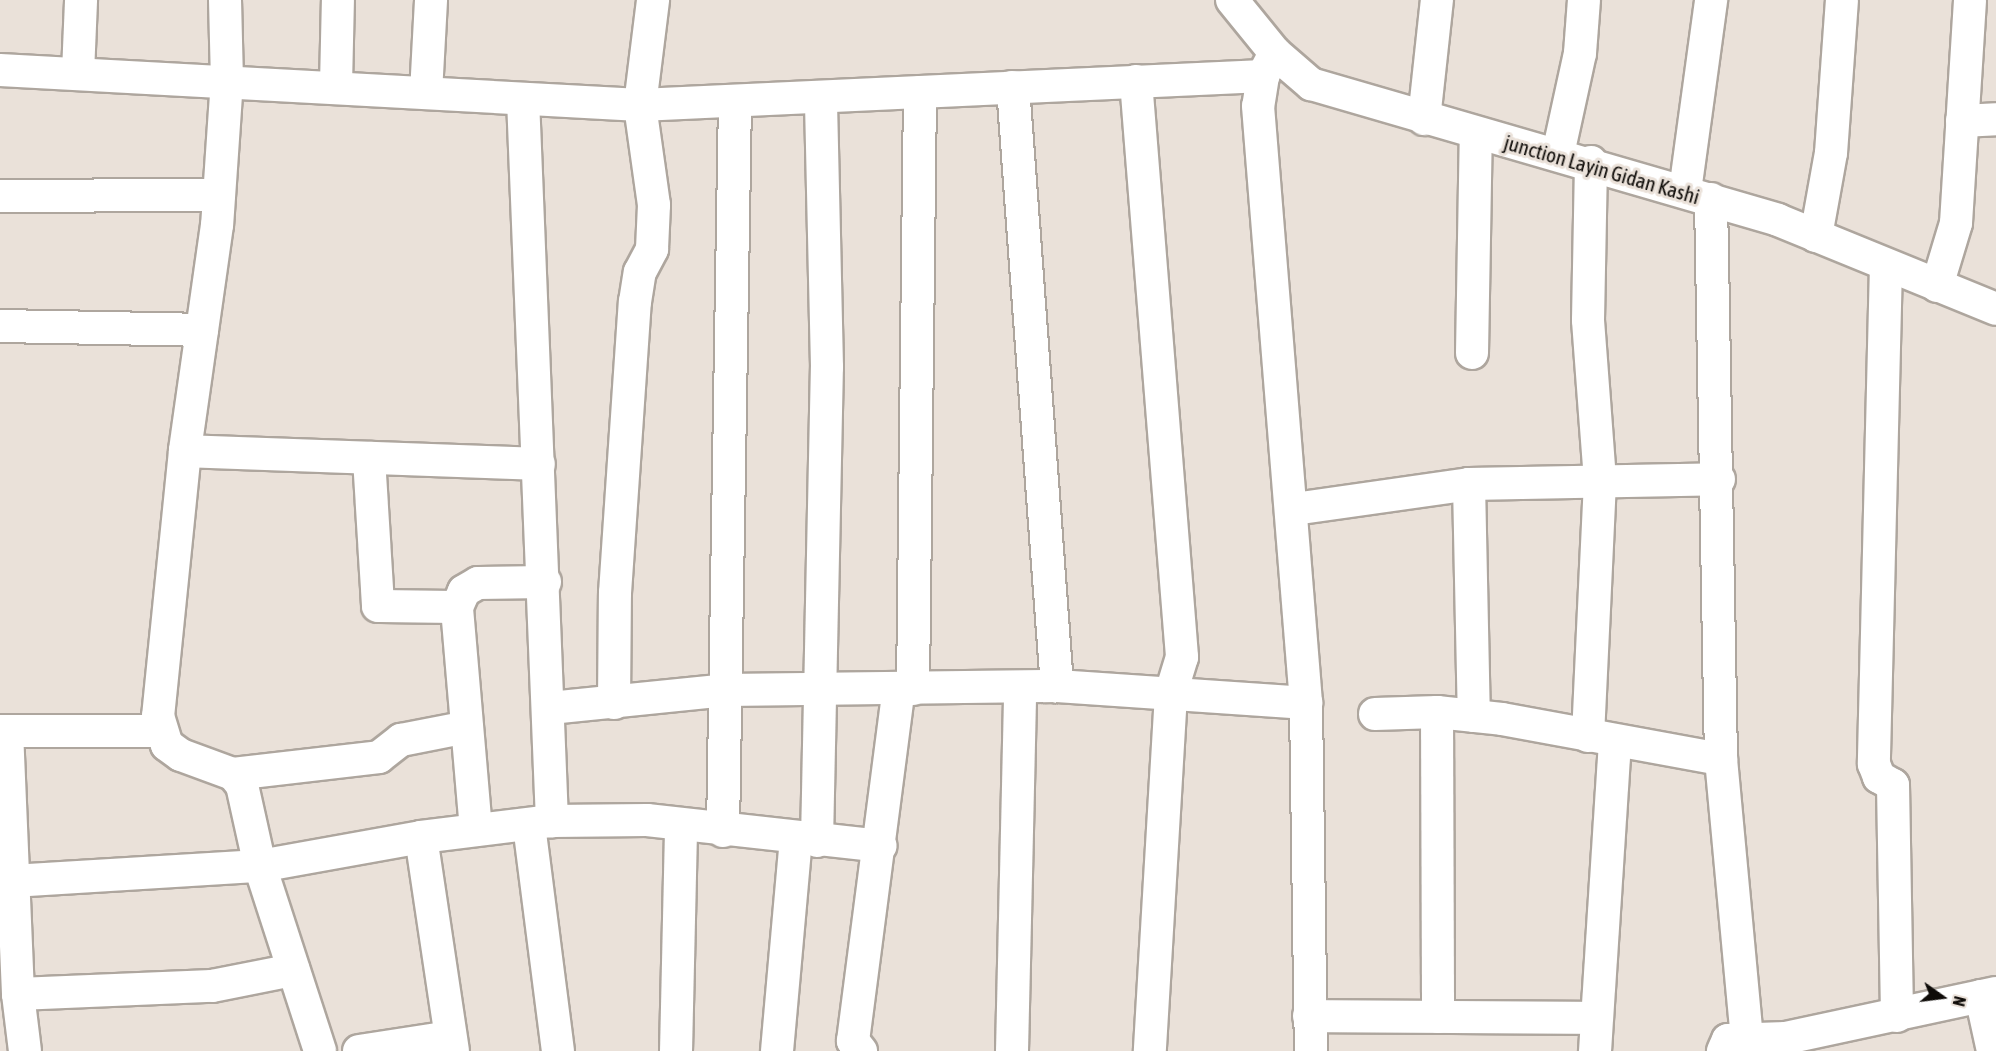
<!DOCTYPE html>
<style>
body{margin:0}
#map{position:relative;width:1996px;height:1051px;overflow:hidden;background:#eae1d9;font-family:"Asap Condensed",sans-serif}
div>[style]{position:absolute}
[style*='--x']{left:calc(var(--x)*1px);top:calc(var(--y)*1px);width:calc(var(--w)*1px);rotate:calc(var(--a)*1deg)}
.roads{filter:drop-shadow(2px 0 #aea69e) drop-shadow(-2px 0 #aea69e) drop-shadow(0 2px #aea69e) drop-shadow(0 -2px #aea69e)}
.minor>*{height:32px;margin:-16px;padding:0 16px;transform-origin:16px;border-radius:16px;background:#fff}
span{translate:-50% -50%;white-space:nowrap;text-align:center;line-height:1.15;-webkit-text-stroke:6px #eae1d9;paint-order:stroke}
.street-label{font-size:21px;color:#0e0b08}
.north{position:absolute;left:1912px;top:967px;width:60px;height:60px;-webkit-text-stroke:4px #eae1d9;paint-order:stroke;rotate:104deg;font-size:16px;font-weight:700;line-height:24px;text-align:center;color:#0e0b08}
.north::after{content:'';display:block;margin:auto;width:21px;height:27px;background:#0e0b08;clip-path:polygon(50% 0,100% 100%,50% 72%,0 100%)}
</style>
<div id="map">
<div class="roads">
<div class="minor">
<div style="--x:225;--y:0;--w:80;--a:88.6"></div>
<div style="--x:227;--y:80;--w:145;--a:93.9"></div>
<div style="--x:217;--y:225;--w:228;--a:98.1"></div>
<div style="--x:185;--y:451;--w:266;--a:95.8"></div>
<div style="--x:158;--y:716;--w:30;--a:73"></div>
<div style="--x:167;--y:745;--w:17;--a:36"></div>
<div style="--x:181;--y:755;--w:55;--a:20.1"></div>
<div style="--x:233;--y:774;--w:14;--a:51"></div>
<div style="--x:242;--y:785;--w:83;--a:77.5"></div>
<div style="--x:260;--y:866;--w:194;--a:72"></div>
<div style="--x:1232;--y:0;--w:68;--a:50.9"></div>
<div style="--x:1275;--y:53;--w:48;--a:40.7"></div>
<div style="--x:1311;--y:84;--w:486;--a:16.2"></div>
<div style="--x:1778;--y:220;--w:235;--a:22.2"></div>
<div style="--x:1275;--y:53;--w:26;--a:118"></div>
<div style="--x:1263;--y:76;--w:30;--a:99"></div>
<div style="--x:1258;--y:106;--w:599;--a:85.4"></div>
<div style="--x:1306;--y:703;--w:348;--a:89.2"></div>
<div style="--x:0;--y:70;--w:641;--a:3.13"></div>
<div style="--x:640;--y:105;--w:624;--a:-2.67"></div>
<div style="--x:78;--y:73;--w:73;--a:-87.6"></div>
<div style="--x:1136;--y:81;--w:578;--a:85.43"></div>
<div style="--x:1182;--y:657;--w:39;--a:107"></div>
<div style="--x:1171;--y:694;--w:358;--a:93.4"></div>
<div style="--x:336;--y:85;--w:85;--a:-88.7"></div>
<div style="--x:1013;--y:87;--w:601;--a:85.8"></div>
<div style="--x:426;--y:93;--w:93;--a:-86.9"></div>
<div style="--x:523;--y:99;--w:723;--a:87.7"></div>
<div style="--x:1424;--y:119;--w:120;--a:-83.8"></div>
<div style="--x:1962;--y:121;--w:34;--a:-3"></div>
<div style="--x:1558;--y:154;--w:103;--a:-77.7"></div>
<div style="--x:1580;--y:53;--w:53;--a:-85.7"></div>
<div style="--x:1685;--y:191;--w:193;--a:-82.2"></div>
<div style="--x:0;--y:196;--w:219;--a:-0.3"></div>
<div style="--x:1711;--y:199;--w:560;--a:88.98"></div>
<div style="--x:1721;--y:759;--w:281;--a:84.7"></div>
<div style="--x:1816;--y:236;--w:84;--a:-79.8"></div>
<div style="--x:1831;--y:153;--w:153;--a:-85.9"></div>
<div style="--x:1886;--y:265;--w:499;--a:91.4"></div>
<div style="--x:1874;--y:764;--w:14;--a:69"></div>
<div style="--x:1879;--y:777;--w:16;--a:30"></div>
<div style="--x:1893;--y:785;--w:231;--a:89"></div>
<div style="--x:1937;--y:286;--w:66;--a:-73.2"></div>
<div style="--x:1956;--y:223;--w:223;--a:-86.4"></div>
<div style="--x:0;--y:326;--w:202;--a:1.1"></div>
<div style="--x:1472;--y:353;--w:219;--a:-89"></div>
<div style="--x:185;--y:451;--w:354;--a:2.1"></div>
<div style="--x:369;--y:458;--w:148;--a:86.5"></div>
<div style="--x:378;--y:606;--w:79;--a:0.7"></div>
<div style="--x:1469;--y:484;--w:232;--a:88.8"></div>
<div style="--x:1294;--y:509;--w:177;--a:-8.1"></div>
<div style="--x:1469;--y:484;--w:250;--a:-1.1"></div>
<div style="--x:913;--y:689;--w:597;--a:-89.33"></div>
<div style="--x:614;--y:703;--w:110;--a:-89.5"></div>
<div style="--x:615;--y:593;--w:292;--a:-86.1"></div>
<div style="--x:635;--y:302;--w:30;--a:-81"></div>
<div style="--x:640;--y:272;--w:26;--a:-62"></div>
<div style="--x:652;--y:249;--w:44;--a:-87.4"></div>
<div style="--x:654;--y:205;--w:101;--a:-98"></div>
<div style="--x:640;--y:105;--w:106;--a:-82.9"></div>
<div style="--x:550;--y:708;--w:177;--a:-5.8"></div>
<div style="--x:726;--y:690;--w:331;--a:-0.7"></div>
<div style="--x:1057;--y:686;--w:250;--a:3.9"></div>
<div style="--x:1437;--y:712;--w:305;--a:89.8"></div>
<div style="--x:1375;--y:714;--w:62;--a:-1.8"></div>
<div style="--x:1437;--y:712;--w:65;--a:6.1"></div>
<div style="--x:1502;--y:719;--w:223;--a:10.4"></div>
<div style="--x:0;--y:731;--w:161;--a:0"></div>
<div style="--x:7;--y:731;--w:263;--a:87.6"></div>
<div style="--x:18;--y:994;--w:57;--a:83"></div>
<div style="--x:1588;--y:736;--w:256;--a:-87.3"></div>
<div style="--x:1600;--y:480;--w:160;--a:-94.3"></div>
<div style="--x:1588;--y:320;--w:158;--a:-88.9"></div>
<div style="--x:233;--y:774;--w:147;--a:-6.6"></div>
<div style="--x:379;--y:757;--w:28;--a:-38"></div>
<div style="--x:401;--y:740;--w:67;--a:-11.1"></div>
<div style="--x:529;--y:825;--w:228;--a:82.7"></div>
<div style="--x:476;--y:830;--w:224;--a:-94.9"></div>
<div style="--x:457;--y:607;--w:17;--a:-66"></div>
<div style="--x:464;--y:591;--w:16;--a:-30"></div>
<div style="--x:478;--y:583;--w:67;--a:-0.9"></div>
<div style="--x:723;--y:831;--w:730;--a:-89.06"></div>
<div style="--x:421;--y:837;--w:216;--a:81.5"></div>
<div style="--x:817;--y:841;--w:474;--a:-88.8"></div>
<div style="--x:827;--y:367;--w:270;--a:-91.3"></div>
<div style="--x:12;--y:881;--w:248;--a:-3.5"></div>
<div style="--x:260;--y:866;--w:164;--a:-10.2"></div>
<div style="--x:421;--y:837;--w:132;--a:-7"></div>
<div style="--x:552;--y:821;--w:95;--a:-0.6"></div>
<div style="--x:647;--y:820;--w:235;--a:6.3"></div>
<div style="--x:18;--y:994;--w:194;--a:-2.4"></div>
<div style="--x:212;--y:986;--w:83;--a:-11.2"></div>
<div style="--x:1981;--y:996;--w:56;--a:77.7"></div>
<div style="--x:1309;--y:1016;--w:285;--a:0.4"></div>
<div style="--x:359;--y:1051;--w:92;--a:-8.7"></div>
<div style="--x:676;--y:1051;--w:225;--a:-88.7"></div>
<div style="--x:777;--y:1051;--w:213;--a:-84.9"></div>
<div style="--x:861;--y:1051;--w:13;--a:-129"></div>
<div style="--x:853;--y:1041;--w:355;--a:-82.6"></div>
<div style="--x:1012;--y:1051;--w:364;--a:-88.7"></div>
<div style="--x:1595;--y:1051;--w:311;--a:-86.3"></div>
<div style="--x:1723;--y:1051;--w:12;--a:-66"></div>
<div style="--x:1728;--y:1040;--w:58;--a:-2"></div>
<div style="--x:1786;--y:1038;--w:215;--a:-12.1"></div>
</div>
</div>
<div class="street-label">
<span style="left:1602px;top:169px;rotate:16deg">junction Layin Gidan Kashi</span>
</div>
<div class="north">N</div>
</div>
